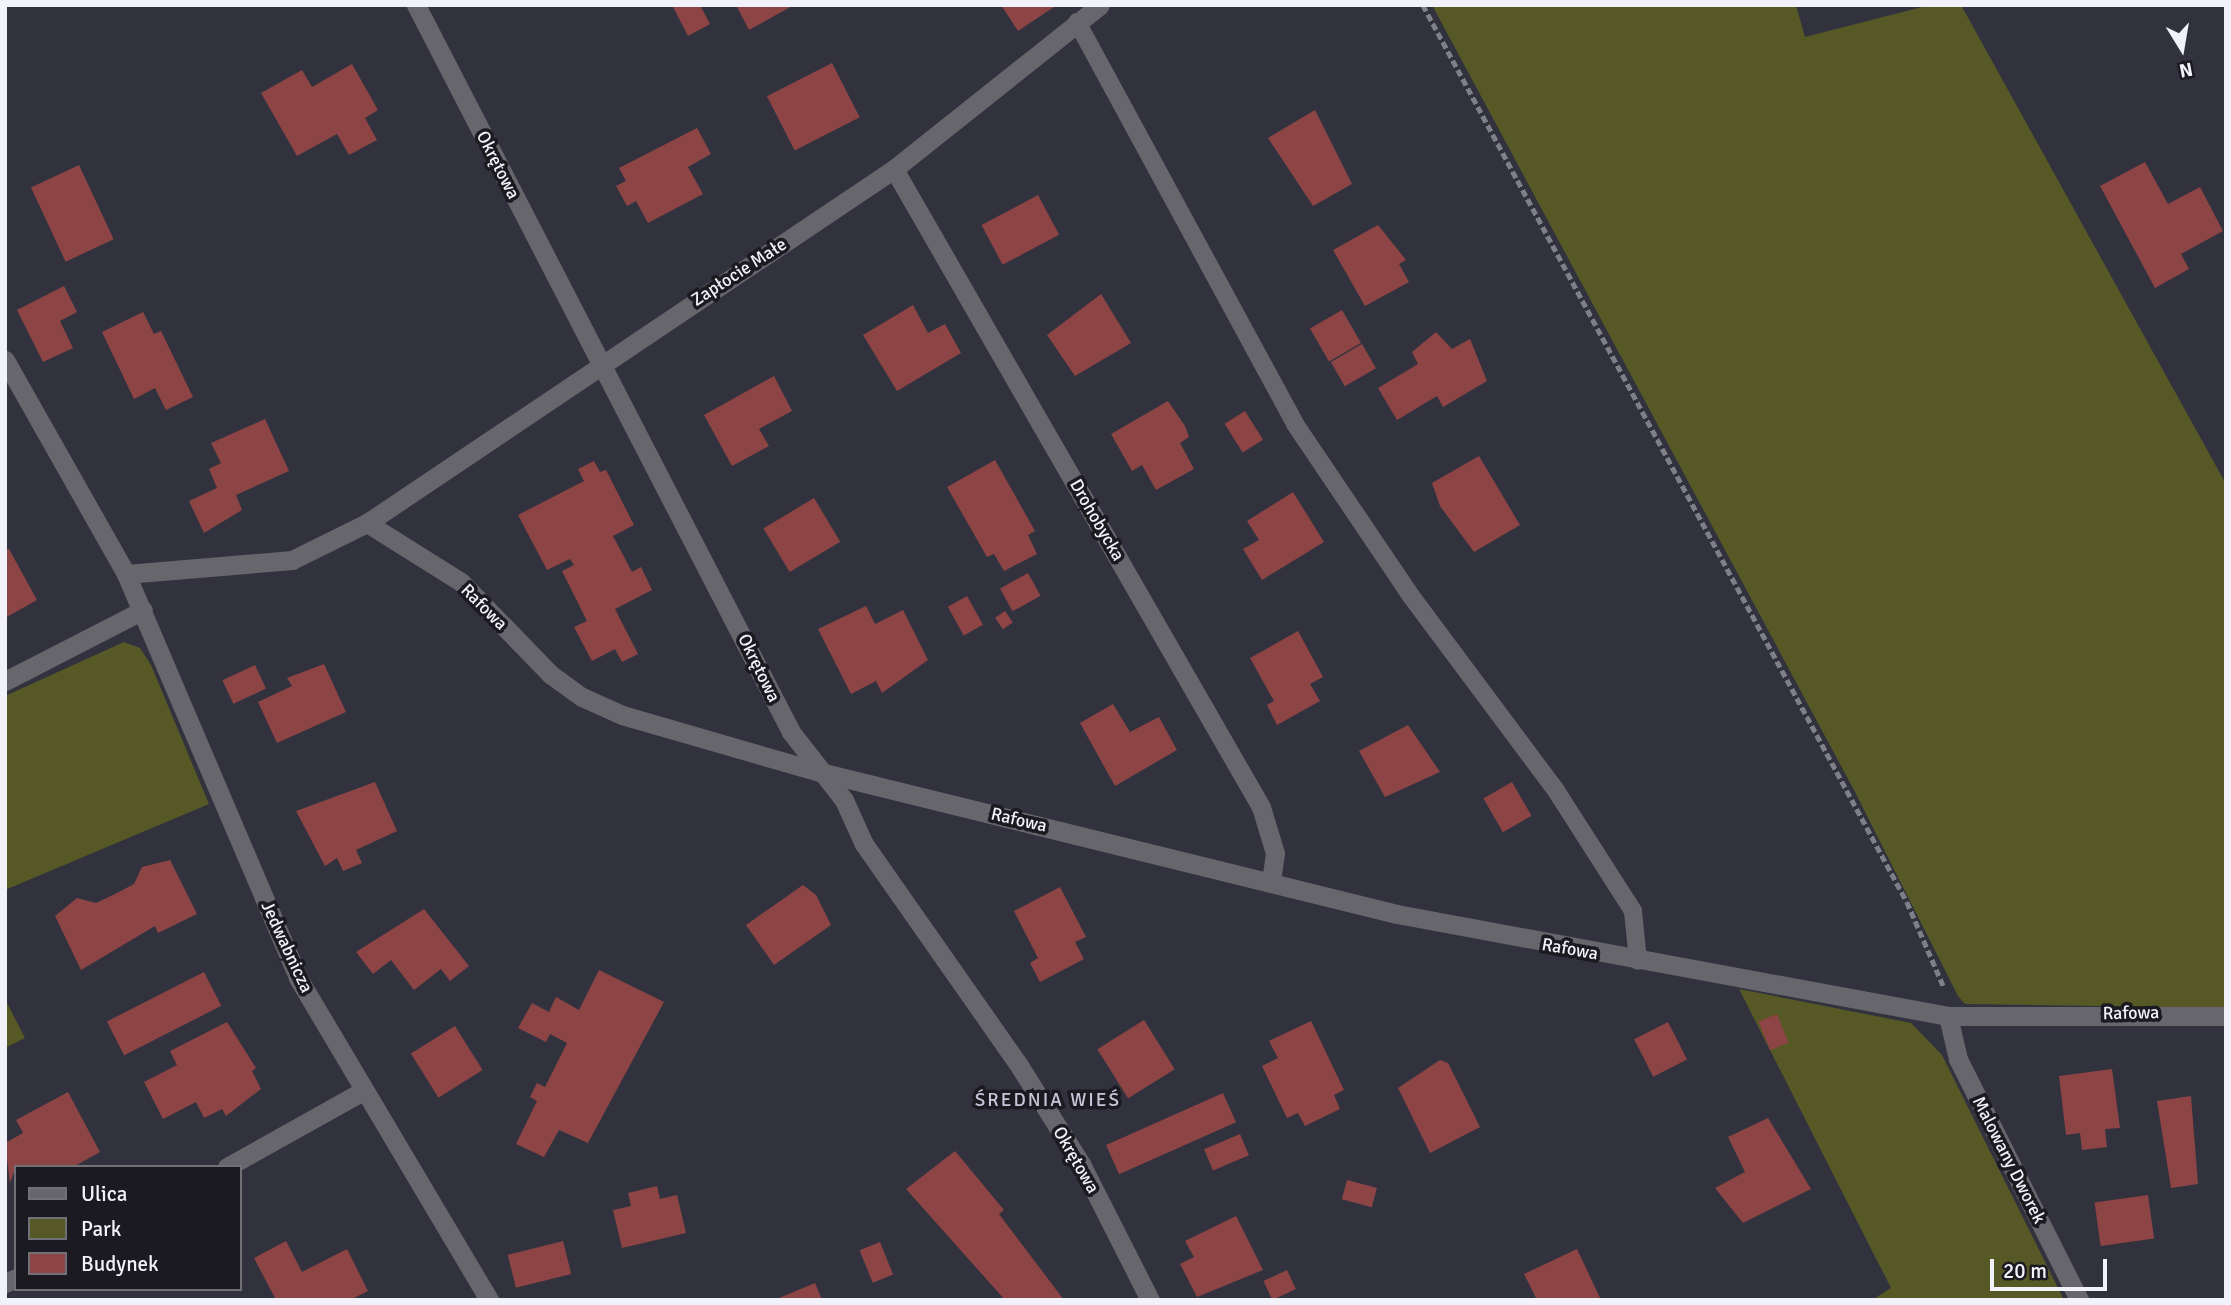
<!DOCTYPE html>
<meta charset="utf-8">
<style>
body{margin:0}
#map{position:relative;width:2231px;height:1305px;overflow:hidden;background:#32323f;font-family:Signika,sans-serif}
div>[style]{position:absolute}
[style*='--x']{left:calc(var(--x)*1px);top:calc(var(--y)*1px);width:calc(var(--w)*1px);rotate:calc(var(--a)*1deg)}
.green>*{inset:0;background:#565925}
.building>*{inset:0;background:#8d4444;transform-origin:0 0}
.path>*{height:4.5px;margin-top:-2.25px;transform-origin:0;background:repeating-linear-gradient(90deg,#7f7f8a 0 7px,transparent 0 10.5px)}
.service>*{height:18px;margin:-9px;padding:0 9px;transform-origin:9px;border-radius:9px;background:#67666d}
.minor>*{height:19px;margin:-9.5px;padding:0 9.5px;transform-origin:9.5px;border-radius:9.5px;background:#67666d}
span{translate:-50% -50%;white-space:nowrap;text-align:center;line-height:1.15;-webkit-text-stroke:7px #1b1a20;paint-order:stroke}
.street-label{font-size:18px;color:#f2f2fa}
.neighbourhood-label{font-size:19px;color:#c7c6d8;letter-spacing:2px}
.frame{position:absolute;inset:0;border:7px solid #f2f2fa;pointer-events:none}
.legend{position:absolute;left:14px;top:1165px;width:228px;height:126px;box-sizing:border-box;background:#1b1a20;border:2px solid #717077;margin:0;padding:9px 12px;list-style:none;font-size:21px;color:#f2f2fa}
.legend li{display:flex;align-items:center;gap:14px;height:35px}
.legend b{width:35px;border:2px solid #717077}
.north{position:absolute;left:2147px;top:14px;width:70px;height:70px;-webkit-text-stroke:5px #1b1a20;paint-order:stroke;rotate:169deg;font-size:19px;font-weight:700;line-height:28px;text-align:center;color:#f2f2fa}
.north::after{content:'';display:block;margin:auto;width:24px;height:32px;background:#f2f2fa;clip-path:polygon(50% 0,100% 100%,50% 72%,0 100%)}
.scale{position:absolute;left:1990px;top:1259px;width:117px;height:32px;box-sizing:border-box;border:4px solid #f2f2fa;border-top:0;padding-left:9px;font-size:21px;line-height:24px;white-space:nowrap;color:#f2f2fa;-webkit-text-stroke:5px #1b1a20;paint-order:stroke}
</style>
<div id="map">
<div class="green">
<div style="clip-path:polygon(1432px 5px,1796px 5px,1805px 37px,1930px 5px,1961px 5px,2226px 484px,2226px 1008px,1965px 1004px,1958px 996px,1854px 790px)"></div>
<div style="clip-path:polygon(124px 642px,140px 648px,151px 665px,209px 804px,5px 890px,5px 696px)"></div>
<div style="clip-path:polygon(1739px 989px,1911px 1023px,1942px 1055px,2064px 1300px,1872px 1300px,1891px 1288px)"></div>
<div style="clip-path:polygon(5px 999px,25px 1038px,5px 1048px)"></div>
</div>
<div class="building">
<div style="clip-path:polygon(672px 5px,700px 5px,710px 24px,688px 36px)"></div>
<div style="clip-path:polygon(736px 5px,794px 5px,749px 30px)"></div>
<div style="clip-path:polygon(1001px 5px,1057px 5px,1018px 31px)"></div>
<div style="left:832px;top:63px;width:61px;height:73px;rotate:63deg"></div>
<div style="clip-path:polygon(352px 64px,378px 110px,365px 118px,377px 140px,349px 155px,337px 134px,297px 156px,261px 93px,302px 70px,312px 87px)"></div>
<div style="clip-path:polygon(1315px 110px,1352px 184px,1313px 206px,1268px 138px)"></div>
<div style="clip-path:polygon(697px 128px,711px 154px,688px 167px,703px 194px,648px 223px,636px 201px,627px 206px,616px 186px,626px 181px,619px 168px)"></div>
<div style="clip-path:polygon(2145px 162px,2168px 204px,2200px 187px,2223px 231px,2181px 254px,2189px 269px,2155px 288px,2100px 186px)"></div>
<div style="left:79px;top:165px;width:82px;height:53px;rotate:65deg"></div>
<div style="left:1038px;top:195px;width:45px;height:64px;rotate:62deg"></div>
<div style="clip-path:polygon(1378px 225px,1406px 260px,1399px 264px,1409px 282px,1365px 306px,1333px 250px)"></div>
<div style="clip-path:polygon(64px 286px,77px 312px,60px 321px,73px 348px,43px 362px,17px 310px)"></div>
<div style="clip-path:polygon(1101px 294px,1131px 343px,1075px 376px,1047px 335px)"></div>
<div style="clip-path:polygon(913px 305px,928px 333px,945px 324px,961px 353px,897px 391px,863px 335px)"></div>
<div style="left:1342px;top:310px;width:38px;height:37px;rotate:60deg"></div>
<div style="clip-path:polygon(143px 312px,154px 334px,161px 331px,193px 397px,166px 410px,155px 388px,134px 399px,102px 332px)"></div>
<div style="clip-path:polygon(1436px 332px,1452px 349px,1470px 339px,1487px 381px,1443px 407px,1437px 396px,1397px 420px,1378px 388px,1418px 364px,1412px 352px)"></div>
<div style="left:1362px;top:344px;width:28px;height:36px;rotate:60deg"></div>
<div style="clip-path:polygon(774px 376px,792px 411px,759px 429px,769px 446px,732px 466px,704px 415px)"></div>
<div style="clip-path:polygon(1168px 401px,1185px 426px,1189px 437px,1180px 443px,1194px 469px,1156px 490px,1142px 465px,1132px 471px,1111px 434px)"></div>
<div style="left:1245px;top:411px;width:34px;height:24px;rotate:58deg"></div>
<div style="clip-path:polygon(265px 419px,289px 471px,236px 495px,242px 510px,204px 533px,189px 501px,217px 488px,209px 469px,221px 463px,211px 443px)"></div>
<div style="clip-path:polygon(1479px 456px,1520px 525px,1474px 552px,1440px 506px,1432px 483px)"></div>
<div style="clip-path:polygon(995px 460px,1035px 531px,1028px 535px,1037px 554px,1004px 571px,994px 554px,987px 557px,947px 487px)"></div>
<div style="clip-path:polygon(594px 461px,600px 472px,606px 470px,634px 525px,613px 536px,632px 572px,641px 567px,652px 590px,615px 609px,638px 654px,622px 662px,615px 649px,592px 661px,574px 627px,587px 621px,562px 571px,574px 565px,570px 559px,547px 570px,518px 515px,584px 481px,578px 469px)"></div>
<div style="clip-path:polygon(1293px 492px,1324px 542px,1262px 580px,1243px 549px,1259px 540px,1247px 521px)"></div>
<div style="left:814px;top:498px;width:51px;height:59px;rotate:59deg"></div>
<div style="clip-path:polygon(9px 549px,37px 600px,5px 618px,5px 550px)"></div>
<div style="left:1028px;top:573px;width:26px;height:32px;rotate:61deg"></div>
<div style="left:967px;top:596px;width:33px;height:22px;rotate:61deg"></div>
<div style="clip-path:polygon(866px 606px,875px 624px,903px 610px,928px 660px,882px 693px,876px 681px,851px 694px,818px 629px)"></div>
<div style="left:1005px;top:611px;width:14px;height:12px;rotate:56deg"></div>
<div style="clip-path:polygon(1298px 631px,1323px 677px,1310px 684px,1320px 701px,1277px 725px,1267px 705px,1274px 701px,1250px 658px)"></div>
<div style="clip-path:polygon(324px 664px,346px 712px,277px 743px,258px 702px,292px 686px,287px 678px)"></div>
<div style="left:255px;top:665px;width:26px;height:36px;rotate:65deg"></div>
<div style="clip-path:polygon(1113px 704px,1130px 732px,1159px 717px,1177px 750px,1115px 786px,1080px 723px)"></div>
<div style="clip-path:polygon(1408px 725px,1440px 772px,1385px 797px,1359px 751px)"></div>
<div style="clip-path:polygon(375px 782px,397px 831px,356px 850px,362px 863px,343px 871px,337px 858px,325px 866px,296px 811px)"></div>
<div style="left:1512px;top:782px;width:39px;height:33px;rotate:60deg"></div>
<div style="clip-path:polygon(170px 860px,197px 914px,158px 933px,155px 926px,81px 970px,55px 916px,77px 898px,96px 903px,115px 894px,134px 884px,142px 867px)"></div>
<div style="clip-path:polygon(803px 885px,816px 895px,831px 925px,774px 965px,746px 925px)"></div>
<div style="clip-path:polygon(1060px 887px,1086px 937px,1075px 942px,1084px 959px,1040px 982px,1030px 963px,1038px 958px,1014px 911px)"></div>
<div style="clip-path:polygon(424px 909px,469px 966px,450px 981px,441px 969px,414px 990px,391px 960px,373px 974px,356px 952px)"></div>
<div style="clip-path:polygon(599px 970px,664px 1002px,588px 1143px,559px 1130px,544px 1157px,516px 1144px,537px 1101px,530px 1097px,537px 1083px,545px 1087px,567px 1043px,550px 1034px,546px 1042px,518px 1028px,532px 1003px,549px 1012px,556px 997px,579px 1010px)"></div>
<div style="left:204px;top:972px;width:38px;height:109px;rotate:63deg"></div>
<div style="left:1777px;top:1014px;width:31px;height:20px;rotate:68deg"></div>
<div style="left:1144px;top:1020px;width:58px;height:55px;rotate:58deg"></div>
<div style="clip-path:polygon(1311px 1021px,1344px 1090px,1334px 1095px,1340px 1109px,1305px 1126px,1298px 1113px,1287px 1118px,1262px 1066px,1278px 1058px,1269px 1041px)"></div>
<div style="clip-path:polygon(227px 1022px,256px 1068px,252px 1071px,261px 1089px,226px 1116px,222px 1109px,204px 1118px,196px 1102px,163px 1119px,144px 1082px,177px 1065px,170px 1051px)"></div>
<div style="left:1668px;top:1022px;width:42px;height:38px;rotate:63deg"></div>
<div style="left:455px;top:1026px;width:52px;height:52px;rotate:58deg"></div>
<div style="clip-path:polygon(1440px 1060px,1448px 1063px,1480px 1127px,1430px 1153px,1398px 1088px)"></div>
<div style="clip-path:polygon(2112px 1069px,2120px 1128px,2105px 1129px,2107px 1147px,2082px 1150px,2080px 1133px,2066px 1135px,2059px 1076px)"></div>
<div style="clip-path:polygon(68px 1092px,100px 1152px,73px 1167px,16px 1167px,10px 1183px,5px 1143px,23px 1133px,16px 1120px)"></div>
<div style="left:1223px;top:1093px;width:32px;height:128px;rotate:66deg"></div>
<div style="clip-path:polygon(2191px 1096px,2198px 1184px,2171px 1188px,2157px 1101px)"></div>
<div style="clip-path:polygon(1768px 1118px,1811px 1189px,1743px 1223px,1715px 1188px,1745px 1172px,1728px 1137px)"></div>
<div style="left:1240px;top:1134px;width:23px;height:39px;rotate:67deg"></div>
<div style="clip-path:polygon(955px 1151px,1004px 1210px,999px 1214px,1064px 1300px,1005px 1300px,906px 1189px)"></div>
<div style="left:1347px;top:1180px;width:31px;height:20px;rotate:15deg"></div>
<div style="clip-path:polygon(657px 1186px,660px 1199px,677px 1195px,686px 1233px,622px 1248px,613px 1210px,631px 1206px,628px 1193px)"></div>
<div style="left:2148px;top:1195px;width:44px;height:54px;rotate:82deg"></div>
<div style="clip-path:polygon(1236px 1216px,1263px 1270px,1197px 1297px,1180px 1264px,1194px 1257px,1185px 1241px)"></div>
<div style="clip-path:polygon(286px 1241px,302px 1272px,347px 1249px,368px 1291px,350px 1300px,276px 1300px,254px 1258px)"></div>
<div style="left:563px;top:1241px;width:34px;height:57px;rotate:76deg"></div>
<div style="left:880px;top:1242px;width:35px;height:22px;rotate:68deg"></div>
<div style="clip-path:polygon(1577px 1249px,1601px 1300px,1537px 1300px,1524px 1274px)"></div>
<div style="left:1287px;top:1270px;width:21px;height:26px;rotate:65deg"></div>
<div style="clip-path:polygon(815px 1283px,822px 1300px,774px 1300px)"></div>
</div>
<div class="path">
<div style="--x:1423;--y:5;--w:1019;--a:61.65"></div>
<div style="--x:1907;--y:902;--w:93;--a:66.5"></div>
</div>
<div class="service">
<div style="--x:1077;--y:22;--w:457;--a:61.5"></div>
<div style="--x:1295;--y:424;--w:207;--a:56"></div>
<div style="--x:1411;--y:596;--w:241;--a:53.3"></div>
<div style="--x:1555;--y:789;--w:145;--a:57.4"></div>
<div style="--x:1633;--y:911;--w:50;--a:84.3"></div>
</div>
<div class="minor">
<div style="--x:416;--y:5;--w:818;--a:62.71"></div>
<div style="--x:791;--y:732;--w:86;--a:52.1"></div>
<div style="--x:844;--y:800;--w:48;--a:65.6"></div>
<div style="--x:864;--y:844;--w:272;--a:55"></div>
<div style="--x:1020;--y:1067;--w:115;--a:57.8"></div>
<div style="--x:1081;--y:1164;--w:153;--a:63.1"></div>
<div style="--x:894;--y:169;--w:736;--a:60.09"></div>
<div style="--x:1261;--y:807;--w:48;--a:73.1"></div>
<div style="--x:1275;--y:853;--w:27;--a:98"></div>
<div style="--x:5;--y:360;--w:246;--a:60.5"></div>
<div style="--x:126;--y:574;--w:439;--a:66.9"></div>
<div style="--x:298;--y:978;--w:374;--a:59.3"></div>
<div style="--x:367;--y:523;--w:635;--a:-33.89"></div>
<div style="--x:894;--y:169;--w:263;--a:-38.5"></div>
<div style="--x:126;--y:574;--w:167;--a:-4.8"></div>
<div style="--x:292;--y:560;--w:84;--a:-26.3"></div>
<div style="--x:367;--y:523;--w:111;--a:32.1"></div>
<div style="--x:461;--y:582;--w:128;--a:45.9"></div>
<div style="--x:550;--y:674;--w:39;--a:36"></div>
<div style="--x:582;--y:697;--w:44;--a:24.2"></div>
<div style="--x:622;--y:715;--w:206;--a:16.1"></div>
<div style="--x:820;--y:772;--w:594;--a:13.83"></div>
<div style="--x:1397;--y:914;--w:560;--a:10.49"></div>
<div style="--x:1948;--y:1016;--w:278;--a:0"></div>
<div style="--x:5;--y:681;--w:155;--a:-27.2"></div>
<div style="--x:1948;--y:1016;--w:44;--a:76.9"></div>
<div style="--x:1958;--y:1059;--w:270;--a:63.3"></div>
<div style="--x:227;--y:1167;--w:156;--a:-29.2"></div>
<div style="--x:5;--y:1283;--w:12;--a:-24"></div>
</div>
<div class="street-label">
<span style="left:498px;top:165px;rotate:63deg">Okrętowa</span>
<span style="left:739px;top:272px;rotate:-33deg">Zapłocie Małe</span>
<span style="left:1097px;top:520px;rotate:60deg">Drohobycka</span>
<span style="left:484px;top:607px;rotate:45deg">Rafowa</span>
<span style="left:759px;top:668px;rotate:64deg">Okrętowa</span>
<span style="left:1019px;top:820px;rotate:13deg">Rafowa</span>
<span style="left:287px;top:947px;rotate:65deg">Jedwabnicza</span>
<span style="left:1570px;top:949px;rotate:10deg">Rafowa</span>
<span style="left:2131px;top:1013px;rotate:-1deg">Rafowa</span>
<span style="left:1076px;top:1160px;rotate:60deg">Okrętowa</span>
<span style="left:2009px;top:1160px;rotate:63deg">Malowany Dworek</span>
</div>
<div class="neighbourhood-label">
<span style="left:1048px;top:1101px">ŚREDNIA WIEŚ</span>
</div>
<div class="frame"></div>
<ul class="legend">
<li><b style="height:9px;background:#67666d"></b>Ulica</li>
<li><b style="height:19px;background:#565925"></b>Park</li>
<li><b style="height:19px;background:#8d4444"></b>Budynek</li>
</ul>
<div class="north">N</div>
<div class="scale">20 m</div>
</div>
